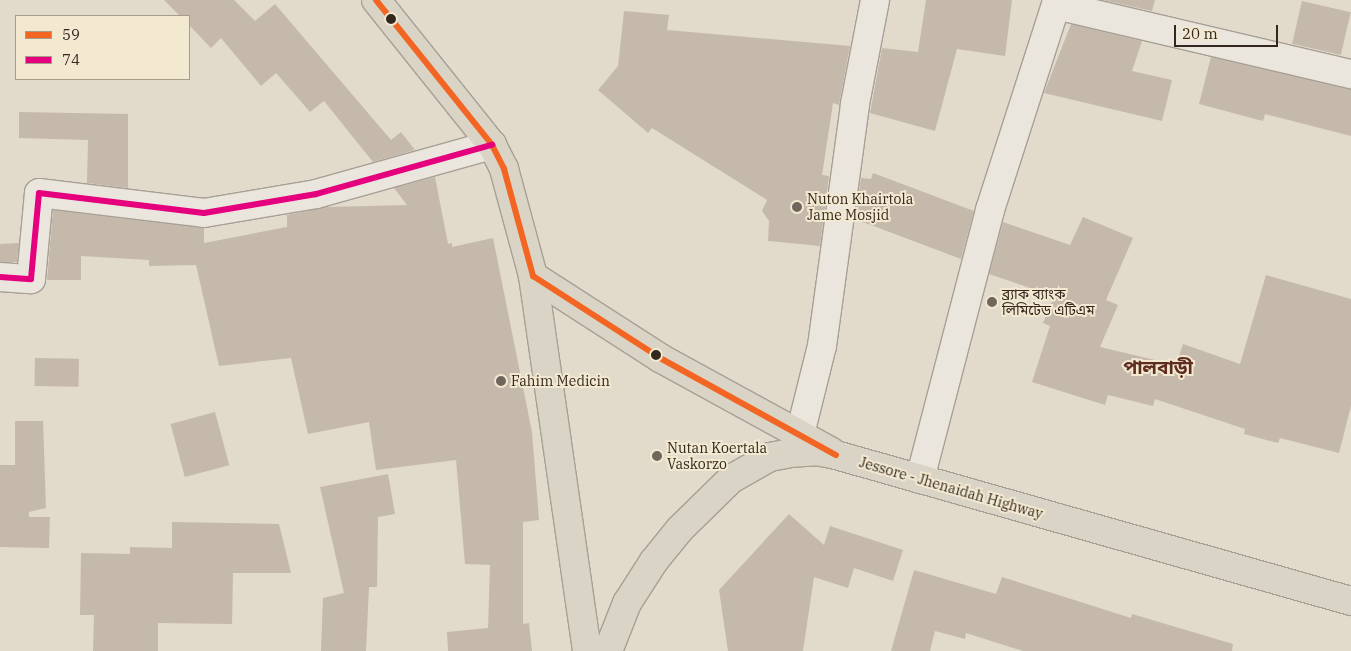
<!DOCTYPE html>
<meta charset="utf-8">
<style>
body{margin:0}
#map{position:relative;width:1351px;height:651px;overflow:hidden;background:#e2dacb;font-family:"IBM Plex Serif","Noto Sans Bengali",serif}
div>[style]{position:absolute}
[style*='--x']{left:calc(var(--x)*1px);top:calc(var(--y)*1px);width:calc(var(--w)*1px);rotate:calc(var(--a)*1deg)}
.building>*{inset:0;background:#c5b9ac;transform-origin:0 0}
.roads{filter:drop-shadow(1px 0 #a79f95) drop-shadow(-1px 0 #a79f95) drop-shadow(0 1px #a79f95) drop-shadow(0 -1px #a79f95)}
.minor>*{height:28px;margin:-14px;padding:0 14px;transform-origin:14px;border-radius:14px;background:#eae6dd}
.trunk>*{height:28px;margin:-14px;padding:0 14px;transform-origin:14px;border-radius:14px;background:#dad4c6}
.bus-1>*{height:6px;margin:-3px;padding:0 3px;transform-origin:3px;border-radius:3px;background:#f26522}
.bus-2>*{height:6px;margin:-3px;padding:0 3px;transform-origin:3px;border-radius:3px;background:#e5007d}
.dots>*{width:14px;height:14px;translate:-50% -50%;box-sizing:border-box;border:2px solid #f3e9d1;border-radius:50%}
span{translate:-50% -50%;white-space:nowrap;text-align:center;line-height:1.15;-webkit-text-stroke:4px #f3e9d1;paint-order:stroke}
.poi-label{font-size:14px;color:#34281e}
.left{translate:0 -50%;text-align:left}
.street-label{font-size:14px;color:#34281e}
.district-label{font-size:19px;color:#5e2c20;font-weight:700}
.legend{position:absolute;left:15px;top:15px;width:175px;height:65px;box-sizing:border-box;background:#f3e9d1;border:1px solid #a79c89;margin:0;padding:6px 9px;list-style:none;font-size:15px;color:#34281e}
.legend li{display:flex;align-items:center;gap:10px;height:25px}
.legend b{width:25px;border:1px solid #a79c89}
.scale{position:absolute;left:1174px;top:25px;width:104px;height:22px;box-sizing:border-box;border:2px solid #34281e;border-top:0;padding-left:6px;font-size:15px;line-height:18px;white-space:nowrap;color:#34281e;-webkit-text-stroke:4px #f3e9d1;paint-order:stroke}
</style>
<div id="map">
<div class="building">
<div style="clip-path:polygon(164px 0,234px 0,255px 21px,275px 4px,391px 140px,401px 132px,415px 150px,373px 162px,324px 101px,310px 112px,276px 73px,261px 86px,221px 38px,211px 48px,189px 25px,189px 16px,180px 16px)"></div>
<div style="clip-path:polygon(926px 0,1012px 0,1005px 56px,957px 49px,935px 131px,870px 113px,882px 48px,918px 52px)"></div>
<div style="clip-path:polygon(1103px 0,1155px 0,1152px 11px)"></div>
<div style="left:1302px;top:1px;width:50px;height:44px;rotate:13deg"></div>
<div style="clip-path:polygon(624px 11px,669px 15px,667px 30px,850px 46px,839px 105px,833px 103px,822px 175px,829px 176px,820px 246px,768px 241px,769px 221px,762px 211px,767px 200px,652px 128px,648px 133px,598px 90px,618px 66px)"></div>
<div style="clip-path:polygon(1071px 24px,1142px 41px,1132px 71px,1172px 80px,1162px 121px,1044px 93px)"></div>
<div style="clip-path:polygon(1211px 57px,1351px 89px,1351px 136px,1265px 114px,1263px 121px,1199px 104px)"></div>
<div style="clip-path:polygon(19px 112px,128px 114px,128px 188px,87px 183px,88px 140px,19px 138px)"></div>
<div style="clip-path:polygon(873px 173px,974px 211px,961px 259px,855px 219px,861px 178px,871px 179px)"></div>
<div style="clip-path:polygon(435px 177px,448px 244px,452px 243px,452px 247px,493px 238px,532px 432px,539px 520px,523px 522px,523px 624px,529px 623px,532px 651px,448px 651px,447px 632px,488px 628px,490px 565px,465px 564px,456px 460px,376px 470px,369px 422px,308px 434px,291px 358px,219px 366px,196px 265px,149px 266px,149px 260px,81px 256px,81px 280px,47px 280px,53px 210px,204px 228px,204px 243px,287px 227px,287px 215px,326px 207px,407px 205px,394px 188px)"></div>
<div style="clip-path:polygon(1083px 217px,1133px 238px,1106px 300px,1118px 305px,1100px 347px,1176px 365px,1183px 344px,1240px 364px,1266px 275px,1351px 299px,1351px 406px,1339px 453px,1280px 438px,1278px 443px,1244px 434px,1245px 429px,1155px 399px,1153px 406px,1108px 395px,1105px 405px,1032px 382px,1050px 326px,1043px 323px,1054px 296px,989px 274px,1003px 222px,1070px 245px)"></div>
<div style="clip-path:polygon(19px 243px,17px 262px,0 262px,0 244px)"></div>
<div style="left:35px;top:358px;width:44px;height:28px;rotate:1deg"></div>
<div style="left:215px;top:412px;width:55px;height:46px;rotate:75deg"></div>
<div style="clip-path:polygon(15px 421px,43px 421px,46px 508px,29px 512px,29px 517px,50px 517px,49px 548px,0 547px,0 465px,15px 465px)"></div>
<div style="clip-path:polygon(388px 474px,395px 514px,378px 517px,377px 587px,369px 587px,366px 651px,321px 651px,323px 598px,344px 593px,320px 487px)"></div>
<div style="clip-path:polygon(789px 514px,824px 545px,830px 526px,903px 550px,893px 581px,854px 568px,848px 588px,814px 577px,803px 651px,728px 651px,719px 590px)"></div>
<div style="clip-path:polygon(172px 522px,279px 524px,291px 573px,233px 573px,232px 624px,158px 623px,158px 651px,93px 651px,94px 615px,80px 615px,81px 553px,130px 554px,130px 547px,172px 548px)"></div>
<div style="clip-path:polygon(914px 570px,996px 594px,1002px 577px,1131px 618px,1132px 614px,1233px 644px,1232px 651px,1023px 651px,966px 633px,965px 639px,935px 631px,930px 651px,891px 651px)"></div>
</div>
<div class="roads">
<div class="minor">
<div style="--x:0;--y:277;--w:31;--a:4"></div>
<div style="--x:31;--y:279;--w:86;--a:-84.7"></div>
<div style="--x:39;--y:193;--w:166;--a:6.9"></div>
<div style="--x:204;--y:213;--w:114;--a:-9.6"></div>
<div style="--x:316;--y:194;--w:183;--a:-15.6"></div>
<div style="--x:800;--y:434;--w:91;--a:-76"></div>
<div style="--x:822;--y:346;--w:244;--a:-82.2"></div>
<div style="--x:855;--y:104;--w:106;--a:-79.1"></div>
<div style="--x:920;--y:479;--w:278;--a:-75.4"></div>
<div style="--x:990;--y:210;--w:215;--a:-72.2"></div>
<div style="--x:1056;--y:5;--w:303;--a:13.2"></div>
</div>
<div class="trunk">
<div style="--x:376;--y:0;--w:186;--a:51.3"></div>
<div style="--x:492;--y:145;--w:27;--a:63"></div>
<div style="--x:504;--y:169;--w:111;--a:74.8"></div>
<div style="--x:533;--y:276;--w:151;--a:32.8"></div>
<div style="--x:660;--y:358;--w:194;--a:28.7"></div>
<div style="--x:533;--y:276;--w:379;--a:81.8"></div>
<div style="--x:608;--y:651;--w:52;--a:-68.4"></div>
<div style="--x:627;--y:603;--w:50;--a:-57.3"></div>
<div style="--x:654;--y:561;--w:41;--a:-50.9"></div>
<div style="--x:680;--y:529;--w:71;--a:-44.4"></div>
<div style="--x:731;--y:479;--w:45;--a:-29.4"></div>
<div style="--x:770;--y:457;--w:20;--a:-11"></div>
<div style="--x:790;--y:453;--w:26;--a:-4"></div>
<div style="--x:816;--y:451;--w:20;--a:11"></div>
<div style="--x:836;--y:455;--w:535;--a:15.83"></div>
</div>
</div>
<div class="bus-1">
<div style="--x:376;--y:0;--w:186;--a:51.3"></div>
<div style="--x:492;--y:145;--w:27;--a:63"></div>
<div style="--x:504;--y:169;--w:111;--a:74.8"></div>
<div style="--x:533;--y:276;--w:151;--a:32.8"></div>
<div style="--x:660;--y:358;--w:201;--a:28.9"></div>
</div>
<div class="bus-2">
<div style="--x:0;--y:277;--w:31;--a:4"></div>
<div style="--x:31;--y:279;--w:86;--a:-84.7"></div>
<div style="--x:39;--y:193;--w:166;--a:6.9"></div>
<div style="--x:204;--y:213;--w:114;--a:-9.6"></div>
<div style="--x:316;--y:194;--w:183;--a:-15.6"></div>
</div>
<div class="dots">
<div style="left:391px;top:19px;background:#34281e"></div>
<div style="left:797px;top:207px;background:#71665b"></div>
<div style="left:992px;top:302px;background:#71665b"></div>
<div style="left:656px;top:355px;background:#34281e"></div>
<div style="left:501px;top:381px;background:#71665b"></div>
<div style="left:657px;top:456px;background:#71665b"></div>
</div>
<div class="poi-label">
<span class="left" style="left:807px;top:207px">Nuton Khairtola<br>Jame Mosjid</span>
<span class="left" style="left:1002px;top:302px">ব্র্যাক ব্যাংক<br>লিমিটেড এটিএম</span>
<span class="left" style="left:511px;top:381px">Fahim Medicin</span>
<span class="left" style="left:667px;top:456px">Nutan Koertala<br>Vaskorzo</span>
</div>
<div class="street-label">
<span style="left:951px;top:488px;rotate:16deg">Jessore - Jhenaidah Highway</span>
</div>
<div class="district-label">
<span style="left:1158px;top:368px">পালবাড়ী</span>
</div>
<ul class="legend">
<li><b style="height:6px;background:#f26522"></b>59</li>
<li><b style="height:6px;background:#e5007d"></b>74</li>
</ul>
<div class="scale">20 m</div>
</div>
